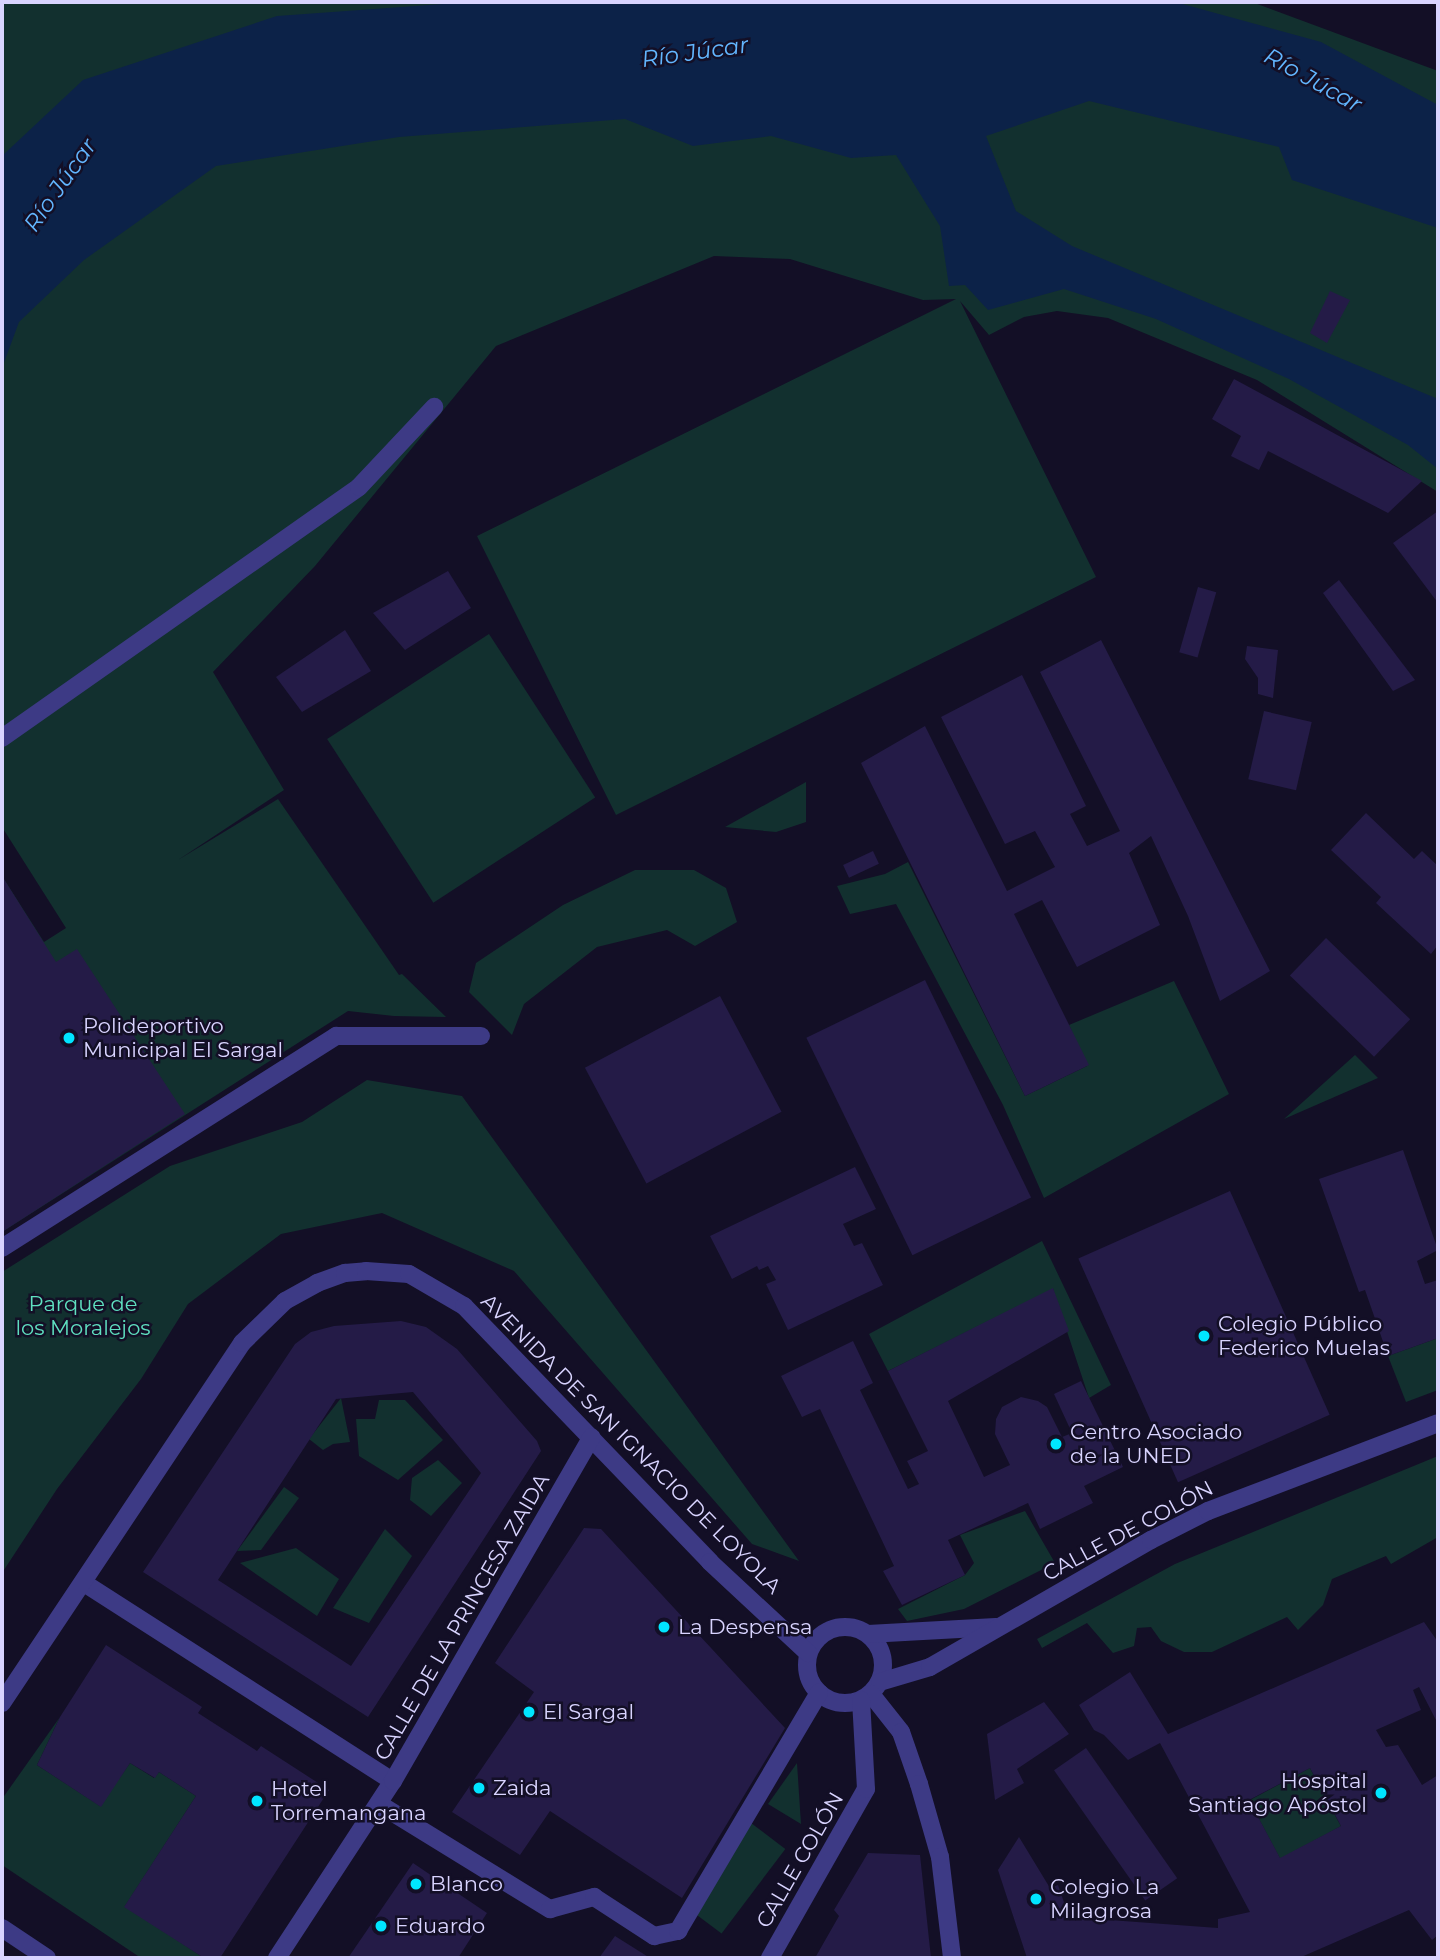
<!DOCTYPE html>
<meta charset="utf-8">
<style>
body{margin:0}
#map{position:relative;width:1440px;height:1960px;overflow:hidden;background:#130f26;font-family:Montserrat,sans-serif}
div>[style]{position:absolute}
[style*='--x']{left:calc(var(--x)*1px);top:calc(var(--y)*1px);width:calc(var(--w)*1px);rotate:calc(var(--a)*1deg)}
.green>*{inset:0;background:#12302f;transform-origin:0 0}
.water>*{inset:0;background:#0c2248}
.building>*{inset:0;background:#241b47;transform-origin:0 0}
.minor>*{height:18px;margin:-9px;padding:0 9px;transform-origin:9px;border-radius:9px;background:#3d3a85}
.minor>.ring{margin:-9px;padding:0;box-sizing:content-box;background:none;border:18px solid #3d3a85;border-radius:50%}
.dots>*{width:19px;height:19px;translate:-50% -50%;box-sizing:border-box;border:4px solid #130f26;border-radius:50%}
span{translate:-50% -50%;white-space:nowrap;text-align:center;line-height:1.15;-webkit-text-stroke:5px #130f26;paint-order:stroke}
.poi-label{font-size:21px;color:#d9d4ff}
.left{translate:0 -50%;text-align:left}
.right{translate:-100% -50%;text-align:right}
.park-label{font-size:21px;color:#5fe0c0}
.street-label{font-size:21px;color:#d9d4ff}
.water-label{font-size:23px;color:#62b6ff;font-style:italic}
.frame{position:absolute;inset:0;border:4px solid #d9d4ff;pointer-events:none}
</style>
<div id="map">
<div class="green">
<div style="clip-path:polygon(2px 2px,1252px 2px,1438px 71px,1438px 492px,1257px 380px,1108px 318px,1057px 311px,1024px 317px,989px 335px,960px 301px,1096px 577px,616px 815px,477px 536px,956px 299px,923px 300px,790px 259px,714px 256px,496px 346px,315px 566px,213px 672px,284px 790px,178px 860px,278px 799px,399px 975px,402px 974px,446px 1017px,394px 1016px,348px 1011px,2px 1232px,2px 876px,44px 942px,66px 928px,2px 827px)"></div>
<div style="left:489px;top:634px;width:195px;height:193px;rotate:57deg"></div>
<div style="clip-path:polygon(806px 782px,806px 822px,776px 832px,725px 827px)"></div>
<div style="clip-path:polygon(908px 862px,1025px 1096px,1087px 1066px,1069px 1025px,1174px 981px,1229px 1094px,1044px 1198px,1003px 1105px,896px 904px,850px 914px,837px 886px,885px 874px)"></div>
<div style="clip-path:polygon(635px 870px,694px 870px,726px 888px,737px 922px,695px 946px,667px 930px,597px 947px,524px 1004px,512px 1035px,469px 992px,476px 963px,563px 905px)"></div>
<div style="clip-path:polygon(1355px 1055px,1378px 1078px,1284px 1119px)"></div>
<div style="clip-path:polygon(367px 1080px,462px 1096px,799px 1561px,752px 1544px,514px 1271px,382px 1213px,281px 1234px,188px 1304px,141px 1379px,57px 1489px,2px 1573px,2px 1272px,170px 1166px,302px 1122px)"></div>
<div style="clip-path:polygon(1042px 1241px,1111px 1385px,1089px 1398px,1053px 1289px,888px 1371px,869px 1334px)"></div>
<div style="clip-path:polygon(1438px 1338px,1438px 1390px,1406px 1402px,1388px 1356px)"></div>
<div style="clip-path:polygon(341px 1398px,350px 1442px,333px 1444px,323px 1450px,309px 1439px)"></div>
<div style="clip-path:polygon(379px 1400px,405px 1400px,443px 1440px,398px 1480px,359px 1456px,356px 1419px,375px 1419px)"></div>
<div style="clip-path:polygon(1438px 1456px,1438px 1537px,1391px 1564px,1386px 1556px,1332px 1579px,1323px 1605px,1298px 1630px,1287px 1617px,1212px 1652px,1184px 1652px,1161px 1641px,1151px 1627px,1137px 1628px,1134px 1646px,1113px 1653px,1087px 1623px,1042px 1648px,1037px 1639px,1175px 1564px)"></div>
<div style="clip-path:polygon(438px 1460px,462px 1483px,431px 1516px,410px 1500px,412px 1478px)"></div>
<div style="clip-path:polygon(284px 1487px,299px 1498px,261px 1550px,237px 1551px)"></div>
<div style="clip-path:polygon(1025px 1511px,1055px 1563px,964px 1609px,907px 1621px,898px 1609px,965px 1575px,974px 1563px,960px 1535px)"></div>
<div style="clip-path:polygon(385px 1529px,412px 1556px,369px 1623px,333px 1608px)"></div>
<div style="clip-path:polygon(296px 1548px,339px 1579px,317px 1616px,240px 1563px)"></div>
<div style="clip-path:polygon(60px 1717px,37px 1765px,100px 1806px,130px 1763px,154px 1778px,159px 1772px,196px 1796px,125px 1906px,204px 1958px,141px 1958px,2px 1865px,2px 1799px)"></div>
<div style="clip-path:polygon(797px 1763px,801px 1824px,768px 1804px)"></div>
<div style="left:1310px;top:1768px;width:66px;height:69px;rotate:62deg"></div>
<div style="left:751px;top:1823px;width:43px;height:106px;rotate:37deg"></div>
</div>
<div class="water">
<div style="clip-path:polygon(471px 2px,1175px 2px,1321px 42px,1438px 105px,1438px 228px,1292px 180px,1279px 147px,1089px 101px,986px 136px,1016px 211px,1072px 246px,1438px 399px,1438px 469px,1408px 445px,1289px 379px,1156px 319px,1064px 289px,988px 310px,965px 285px,949px 286px,940px 226px,896px 155px,851px 158px,771px 136px,693px 146px,625px 119px,399px 137px,216px 166px,84px 260px,19px 322px,2px 368px,2px 156px,83px 80px,277px 16px)"></div>
</div>
<div class="building">
<div style="clip-path:polygon(1330px 291px,1350px 300px,1327px 343px,1310px 333px)"></div>
<div style="clip-path:polygon(1234px 379px,1422px 481px,1388px 513px,1268px 451px,1259px 470px,1231px 456px,1241px 436px,1212px 419px)"></div>
<div style="clip-path:polygon(1438px 511px,1438px 603px,1393px 543px)"></div>
<div style="clip-path:polygon(448px 571px,471px 608px,405px 650px,373px 613px)"></div>
<div style="clip-path:polygon(1339px 580px,1415px 680px,1393px 691px,1323px 593px)"></div>
<div style="left:1198px;top:587px;width:19px;height:68px;rotate:16deg"></div>
<div style="clip-path:polygon(345px 630px,371px 671px,302px 712px,276px 677px)"></div>
<div style="clip-path:polygon(1101px 640px,1270px 971px,1220px 1001px,1188px 916px,1151px 836px,1129px 853px,1160px 925px,1077px 967px,1042px 900px,1014px 914px,1089px 1065px,1025px 1096px,861px 763px,925px 726px,1007px 891px,1055px 867px,1035px 831px,1005px 844px,941px 717px,1022px 675px,1086px 806px,1070px 814px,1087px 846px,1120px 831px,1040px 672px)"></div>
<div style="clip-path:polygon(1247px 646px,1278px 650px,1273px 698px,1258px 694px,1258px 678px,1245px 659px)"></div>
<div style="left:1264px;top:711px;width:49px;height:70px;rotate:13deg"></div>
<div style="clip-path:polygon(1366px 813px,1414px 859px,1422px 851px,1438px 866px,1438px 945px,1431px 954px,1376px 903px,1381px 897px,1331px 850px)"></div>
<div style="left:873px;top:851px;width:14px;height:33px;rotate:65deg"></div>
<div style="clip-path:polygon(2px 876px,56px 962px,77px 949px,185px 1114px,2px 1232px)"></div>
<div style="left:1326px;top:938px;width:117px;height:52px;rotate:44deg"></div>
<div style="left:925px;top:980px;width:242px;height:132px;rotate:64deg"></div>
<div style="left:720px;top:996px;width:131px;height:153px;rotate:62deg"></div>
<div style="clip-path:polygon(1403px 1150px,1438px 1250px,1417px 1261px,1425px 1284px,1438px 1280px,1438px 1338px,1388px 1356px,1365px 1290px,1359px 1292px,1319px 1179px)"></div>
<div style="clip-path:polygon(855px 1167px,876px 1209px,843px 1224px,854px 1246px,862px 1243px,883px 1285px,788px 1330px,766px 1284px,776px 1280px,768px 1266px,759px 1270px,757px 1266px,732px 1279px,710px 1236px)"></div>
<div style="left:1230px;top:1191px;width:245px;height:166px;rotate:66deg"></div>
<div style="clip-path:polygon(1053px 1288px,1069px 1331px,948px 1401px,984px 1477px,1010px 1465px,995px 1434px,996px 1419px,1002px 1407px,1021px 1397px,1038px 1401px,1047px 1407px,1062px 1437px,1072px 1433px,1054px 1394px,1081px 1381px,1123px 1467px,1084px 1486px,1093px 1503px,1040px 1529px,1028px 1503px,948px 1540px,965px 1575px,902px 1605px,883px 1571px,894px 1566px,820px 1409px,802px 1417px,781px 1376px,853px 1341px,873px 1383px,860px 1390px,908px 1489px,919px 1484px,907px 1461px,928px 1451px,888px 1371px)"></div>
<div style="clip-path:polygon(evenodd,401px 1321px,426px 1327px,457px 1349px,537px 1441px,541px 1451px,368px 1717px,143px 1572px,295px 1344px,311px 1332px,334px 1326px,401px 1321px,413px 1392px,481px 1473px,351px 1666px,218px 1580px,336px 1399px,413px 1392px)"></div>
<div style="clip-path:polygon(584px 1528px,601px 1529px,785px 1728px,682px 1898px,550px 1811px,520px 1855px,452px 1812px,534px 1692px,495px 1663px)"></div>
<div style="clip-path:polygon(evenodd,1424px 1622px,1438px 1642px,1438px 1724px,1419px 1687px,1413px 1690px,1421px 1710px,1376px 1730px,1386px 1747px,1398px 1745px,1422px 1785px,1438px 1775px,1438px 1935px,1432px 1940px,1409px 1910px,1299px 1958px,1027px 1958px,998px 1870px,1019px 1837px,1050px 1888px,1058px 1885px,1069px 1917px,1218px 1928px,1218px 1919px,1250px 1912px,1160px 1743px,1128px 1760px,1104px 1735px,1094px 1730px,1079px 1705px,1130px 1672px,1168px 1734px,1424px 1622px,1310px 1768px,1341px 1826px,1280px 1858px,1249px 1800px,1310px 1768px)"></div>
<div style="clip-path:polygon(106px 1645px,202px 1707px,198px 1713px,257px 1751px,261px 1746px,329px 1790px,220px 1958px,204px 1958px,124px 1907px,196px 1796px,159px 1772px,155px 1778px,130px 1763px,101px 1807px,37px 1765px,60px 1717px)"></div>
<div style="clip-path:polygon(1044px 1702px,1069px 1734px,1017px 1769px,1024px 1783px,995px 1800px,987px 1734px)"></div>
<div style="left:1086px;top:1748px;width:159px;height:39px;rotate:55deg"></div>
<div style="clip-path:polygon(868px 1853px,920px 1855px,931px 1958px,815px 1958px,839px 1916px,834px 1910px)"></div>
<div style="clip-path:polygon(413px 1863px,487px 1913px,458px 1958px,348px 1958px)"></div>
<div style="clip-path:polygon(615px 1936px,650px 1958px,599px 1958px)"></div>
</div>
<div class="minor">
<div style="--x:2;--y:738;--w:436;--a:-35.1"></div>
<div style="--x:359;--y:487;--w:110;--a:-46.8"></div>
<div style="--x:2;--y:1248;--w:396;--a:-32.4"></div>
<div style="--x:336;--y:1036;--w:145;--a:0"></div>
<div style="--x:84;--y:1583;--w:367;--a:32.7"></div>
<div class="ring" style="left:807px;top:1627px;width:58px;height:58px"></div>
<div style="--x:868;--y:1634;--w:128;--a:-3.1"></div>
<div style="--x:880;--y:1682;--w:52;--a:-16.7"></div>
<div style="--x:930;--y:1667;--w:255;--a:-29.9"></div>
<div style="--x:1151;--y:1540;--w:64;--a:-27"></div>
<div style="--x:1208;--y:1511;--w:246;--a:-20.9"></div>
<div style="--x:871;--y:1694;--w:48;--a:51.7"></div>
<div style="--x:901;--y:1732;--w:55;--a:70.9"></div>
<div style="--x:919;--y:1784;--w:76;--a:74"></div>
<div style="--x:940;--y:1857;--w:102;--a:83.2"></div>
<div style="--x:2;--y:1703;--w:433;--a:-56.3"></div>
<div style="--x:242;--y:1343;--w:60;--a:-44.3"></div>
<div style="--x:285;--y:1301;--w:37;--a:-29"></div>
<div style="--x:317;--y:1283;--w:30;--a:-20"></div>
<div style="--x:345;--y:1273;--w:21;--a:-5"></div>
<div style="--x:366;--y:1271;--w:43;--a:4"></div>
<div style="--x:409;--y:1274;--w:64;--a:30.2"></div>
<div style="--x:464;--y:1306;--w:355;--a:46.1"></div>
<div style="--x:710;--y:1562;--w:134;--a:42.9"></div>
<div style="--x:379;--y:1804;--w:201;--a:31.6"></div>
<div style="--x:550;--y:1909;--w:46;--a:-15.3"></div>
<div style="--x:594;--y:1897;--w:72;--a:33"></div>
<div style="--x:654;--y:1936;--w:25;--a:-12"></div>
<div style="--x:678;--y:1931;--w:277;--a:-59.4"></div>
<div style="--x:2;--y:1928;--w:54;--a:33.7"></div>
<div style="--x:277;--y:1958;--w:212;--a:-56.8"></div>
<div style="--x:393;--y:1781;--w:397;--a:-60"></div>
<div style="--x:770;--y:1958;--w:194;--a:-60.4"></div>
<div style="--x:866;--y:1789;--w:89;--a:-93.2"></div>
</div>
<div class="dots">
<div style="left:69px;top:1038px;background:#00e5ff"></div>
<div style="left:1204px;top:1336px;background:#00e5ff"></div>
<div style="left:1056px;top:1444px;background:#00e5ff"></div>
<div style="left:664px;top:1627px;background:#00e5ff"></div>
<div style="left:529px;top:1712px;background:#00e5ff"></div>
<div style="left:479px;top:1788px;background:#00e5ff"></div>
<div style="left:1381px;top:1793px;background:#00e5ff"></div>
<div style="left:257px;top:1801px;background:#00e5ff"></div>
<div style="left:416px;top:1884px;background:#00e5ff"></div>
<div style="left:1036px;top:1899px;background:#00e5ff"></div>
<div style="left:381px;top:1926px;background:#00e5ff"></div>
</div>
<div class="poi-label">
<span class="left" style="left:83px;top:1038px">Polideportivo<br>Municipal El Sargal</span>
<span class="left" style="left:1218px;top:1336px">Colegio Público<br>Federico Muelas</span>
<span class="left" style="left:1070px;top:1444px">Centro Asociado<br>de la UNED</span>
<span class="left" style="left:678px;top:1627px">La Despensa</span>
<span class="left" style="left:543px;top:1712px">El Sargal</span>
<span class="right" style="left:1367px;top:1793px">Hospital<br>Santiago Apóstol</span>
<span class="left" style="left:493px;top:1788px">Zaida</span>
<span class="left" style="left:271px;top:1801px">Hotel<br>Torremangana</span>
<span class="left" style="left:430px;top:1884px">Blanco</span>
<span class="left" style="left:1050px;top:1899px">Colegio La<br>Milagrosa</span>
<span class="left" style="left:395px;top:1926px">Eduardo</span>
</div>
<div class="park-label">
<span style="left:83px;top:1316px">Parque de<br>los Moralejos</span>
</div>
<div class="street-label">
<span style="left:631px;top:1444px;rotate:45deg">AVENIDA DE SAN IGNACIO DE LOYOLA</span>
<span style="left:1128px;top:1531px;rotate:-28deg">CALLE DE COLÓN</span>
<span style="left:462px;top:1617px;rotate:-60deg">CALLE DE LA PRINCESA ZAIDA</span>
<span style="left:800px;top:1860px;rotate:-60deg">CALLE COLÓN</span>
</div>
<div class="water-label">
<span style="left:695px;top:52px;rotate:-8deg">Río Júcar</span>
<span style="left:1313px;top:80px;rotate:29deg">Río Júcar</span>
<span style="left:60px;top:185px;rotate:-55deg">Río Júcar</span>
</div>
<div class="frame"></div>
</div>
